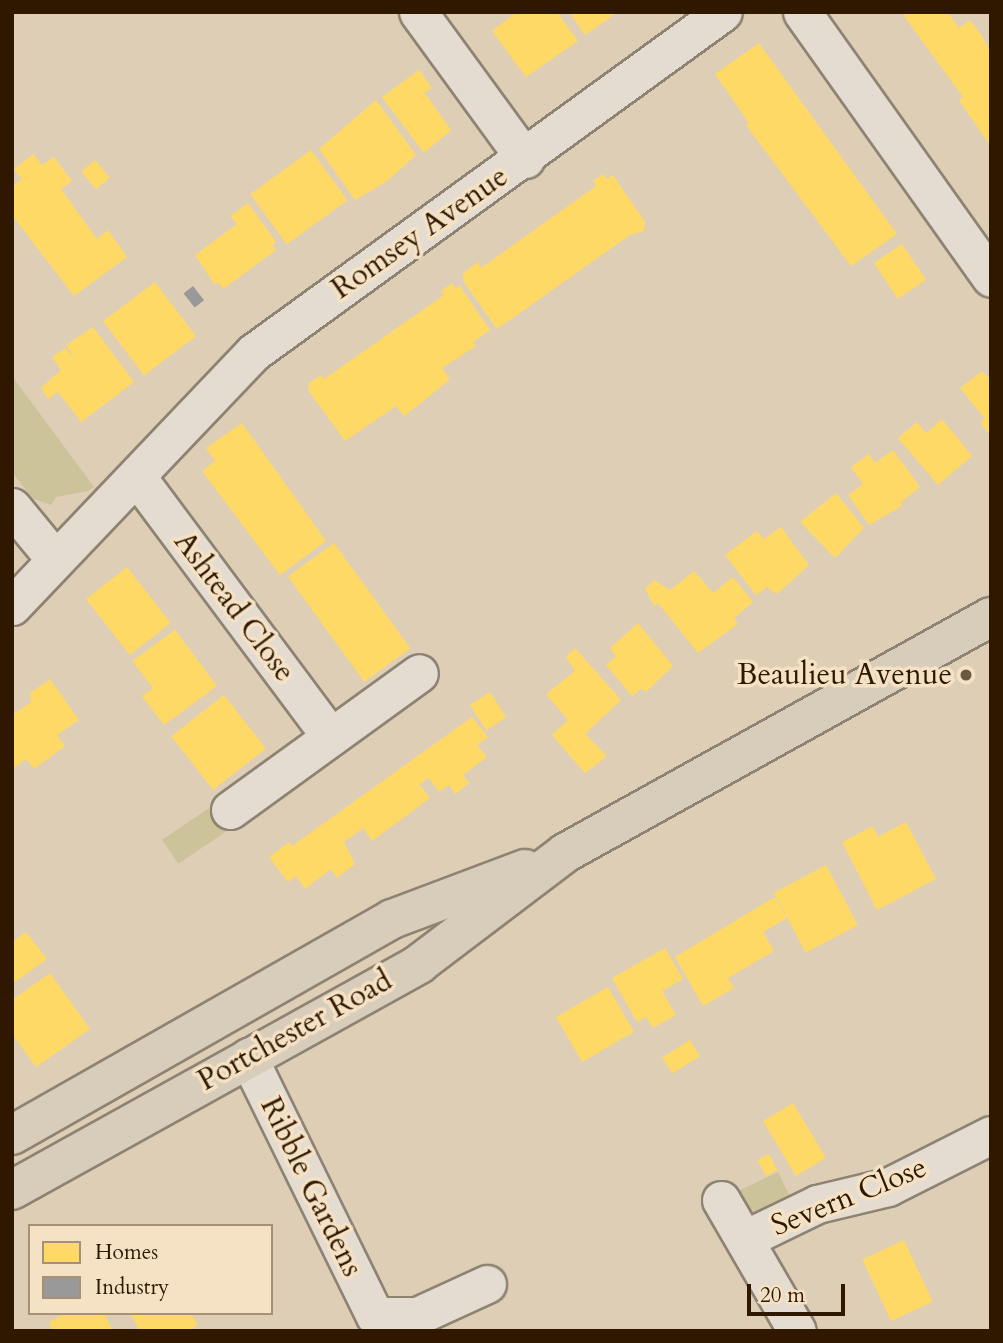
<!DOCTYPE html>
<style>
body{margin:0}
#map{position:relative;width:1003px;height:1343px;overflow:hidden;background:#deceb6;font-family:Cardo,serif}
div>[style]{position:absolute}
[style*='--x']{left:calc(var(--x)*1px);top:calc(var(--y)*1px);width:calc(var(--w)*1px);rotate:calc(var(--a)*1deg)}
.green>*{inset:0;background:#ccc39a;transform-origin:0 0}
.homes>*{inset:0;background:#ffd966;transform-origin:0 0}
.industry>*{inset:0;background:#999;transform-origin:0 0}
.roads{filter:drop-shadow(2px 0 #8e8372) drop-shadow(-2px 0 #8e8372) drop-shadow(0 2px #8e8372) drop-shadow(0 -2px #8e8372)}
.minor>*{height:37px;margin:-18.5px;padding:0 18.5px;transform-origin:18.5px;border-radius:18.5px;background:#e4dcd0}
.major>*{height:38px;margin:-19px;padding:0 19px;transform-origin:19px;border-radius:19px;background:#d8ccbb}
.dots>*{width:19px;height:19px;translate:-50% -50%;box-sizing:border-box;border:4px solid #f5e1c4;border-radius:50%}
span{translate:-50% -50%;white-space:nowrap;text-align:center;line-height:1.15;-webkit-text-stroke:7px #f5e1c4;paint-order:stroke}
.street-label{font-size:30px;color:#2f1700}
.poi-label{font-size:30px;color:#2f1700}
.right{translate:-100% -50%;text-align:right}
.frame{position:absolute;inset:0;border:14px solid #2f1700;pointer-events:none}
.legend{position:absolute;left:28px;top:1224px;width:245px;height:91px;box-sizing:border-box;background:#f5e1c4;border:2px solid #a69076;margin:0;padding:9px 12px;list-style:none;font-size:21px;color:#2f1700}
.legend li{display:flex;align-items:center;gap:14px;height:35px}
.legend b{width:35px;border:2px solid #a69076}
.scale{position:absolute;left:747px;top:1284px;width:98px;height:32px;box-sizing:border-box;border:4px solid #2f1700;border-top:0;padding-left:9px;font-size:21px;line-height:24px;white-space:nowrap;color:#2f1700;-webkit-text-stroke:5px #f5e1c4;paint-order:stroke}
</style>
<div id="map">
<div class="green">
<div style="clip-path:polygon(12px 376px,94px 487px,88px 491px,56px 497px,51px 505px,32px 498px,12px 472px)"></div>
<div style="left:221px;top:800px;width:29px;height:71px;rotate:56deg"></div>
<div style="clip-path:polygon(778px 1172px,790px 1197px,762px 1215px,747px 1209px,736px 1192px)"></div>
</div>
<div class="homes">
<div style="clip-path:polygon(517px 12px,557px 12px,578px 41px,526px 77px,492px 31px)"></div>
<div style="clip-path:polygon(569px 12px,618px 12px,585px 35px)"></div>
<div style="clip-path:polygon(901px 12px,948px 12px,959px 28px,970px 20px,982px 36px,991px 53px,991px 147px,959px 100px,963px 97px)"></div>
<div style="clip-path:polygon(759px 43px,897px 234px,851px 266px,746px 125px,749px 123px,715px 74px)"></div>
<div style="clip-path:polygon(419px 70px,432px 88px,424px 92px,451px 130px,424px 153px,382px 97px)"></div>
<div style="clip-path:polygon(376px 100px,416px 155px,386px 182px,355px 200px,319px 149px)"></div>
<div style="left:311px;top:150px;width:62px;height:75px;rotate:54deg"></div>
<div style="clip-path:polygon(33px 154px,42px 165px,54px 157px,72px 181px,61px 189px,97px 239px,108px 230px,127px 257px,74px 296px,12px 215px,12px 186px,22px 179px,14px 169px)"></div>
<div style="left:95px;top:160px;width:23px;height:18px;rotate:50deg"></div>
<div style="clip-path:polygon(603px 174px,607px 179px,613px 175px,645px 222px,644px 231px,630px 235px,497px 329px,464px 282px,463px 273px,478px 262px,481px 268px,596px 186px,593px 181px)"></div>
<div style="clip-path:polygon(248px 203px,276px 242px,272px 245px,276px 250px,223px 289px,218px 282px,215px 285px,195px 255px,237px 224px,230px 216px)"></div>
<div style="left:902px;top:244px;width:43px;height:34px;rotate:56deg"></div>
<div style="left:155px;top:282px;width:68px;height:65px;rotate:53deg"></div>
<div style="clip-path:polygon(452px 283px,456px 288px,460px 286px,490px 330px,473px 342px,476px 346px,442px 368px,450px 379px,426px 399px,404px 416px,396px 406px,345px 441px,308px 390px,309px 383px,321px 375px,324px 379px,444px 295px,441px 291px)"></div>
<div style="clip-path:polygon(93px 327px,134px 382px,81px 422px,58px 392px,48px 399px,41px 388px,61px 370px,52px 357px,65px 348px,75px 359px,66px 345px)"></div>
<div style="clip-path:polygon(982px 371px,991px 380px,991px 437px,980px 422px,985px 419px,960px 388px)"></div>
<div style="clip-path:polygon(942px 419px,972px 456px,938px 485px,898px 438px,917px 422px,926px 433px)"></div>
<div style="clip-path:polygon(242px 423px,326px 541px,280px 575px,202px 471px,215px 461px,206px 448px)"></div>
<div style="clip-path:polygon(893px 450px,920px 487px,900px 503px,902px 506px,869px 525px,848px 495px,863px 484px,851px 467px,869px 454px,875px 463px)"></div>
<div style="clip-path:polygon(836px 493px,864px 528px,835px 558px,800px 522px)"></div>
<div style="clip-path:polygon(781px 527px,809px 565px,777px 594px,767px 587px,756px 595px,725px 555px,757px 531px,764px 539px)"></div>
<div style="left:334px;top:543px;width:130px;height:57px;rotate:54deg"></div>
<div style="left:127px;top:567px;width:71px;height:52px;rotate:52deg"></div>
<div style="clip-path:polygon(694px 571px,713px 593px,733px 577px,753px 602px,734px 618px,738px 624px,698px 653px,658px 603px,654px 606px,645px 589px,654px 580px,670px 590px)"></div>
<div style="clip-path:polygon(638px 623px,673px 666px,647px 691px,641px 689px,632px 696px,606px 665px,616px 656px,610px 648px)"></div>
<div style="clip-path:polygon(175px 630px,217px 686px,164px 725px,142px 696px,153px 688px,132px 661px)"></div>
<div style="clip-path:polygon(575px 648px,621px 700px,585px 734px,607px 756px,585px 773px,552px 735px,568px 720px,546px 694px,575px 671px,566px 657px)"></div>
<div style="clip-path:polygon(50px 679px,79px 720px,57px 735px,65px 746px,34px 769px,26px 759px,12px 769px,12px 715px,31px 702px,30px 693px)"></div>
<div style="left:490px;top:692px;width:30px;height:24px;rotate:57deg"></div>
<div style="left:224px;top:695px;width:68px;height:67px;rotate:52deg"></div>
<div style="clip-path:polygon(472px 717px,488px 737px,477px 745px,487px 757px,463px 775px,469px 783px,455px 794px,449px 785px,439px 792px,429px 778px,419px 784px,430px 798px,372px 841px,363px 828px,344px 842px,355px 864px,337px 878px,331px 869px,305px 889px,296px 876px,288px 882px,269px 857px,289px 842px,292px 846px)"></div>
<div style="clip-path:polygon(906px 822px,936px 879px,877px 910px,842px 842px,873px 826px,878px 837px)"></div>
<div style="left:826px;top:865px;width:68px;height:59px;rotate:62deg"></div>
<div style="clip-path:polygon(775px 897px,787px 918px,763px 932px,774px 951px,728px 978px,734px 988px,703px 1006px,675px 957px)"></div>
<div style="clip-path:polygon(26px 932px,47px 959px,12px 984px,12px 942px)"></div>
<div style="clip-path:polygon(665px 948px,683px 979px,662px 991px,676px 1015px,653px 1028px,646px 1017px,637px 1022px,612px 978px)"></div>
<div style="clip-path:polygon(50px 973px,90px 1029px,36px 1067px,12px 1034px,12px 1000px)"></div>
<div style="left:608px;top:987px;width:52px;height:60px;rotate:60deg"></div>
<div style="left:690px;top:1040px;width:19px;height:33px;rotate:58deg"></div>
<div style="left:793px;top:1103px;width:64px;height:35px;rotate:59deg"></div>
<div style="left:769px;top:1154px;width:18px;height:13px;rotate:63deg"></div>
<div style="left:904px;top:1240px;width:68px;height:46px;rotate:65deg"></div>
<div style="clip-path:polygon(67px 1313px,104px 1313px,113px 1331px,53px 1331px,49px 1322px)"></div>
<div style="clip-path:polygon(130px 1313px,191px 1313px,198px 1325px,188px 1331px,140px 1331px)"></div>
</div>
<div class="industry">
<div style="left:193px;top:286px;width:18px;height:12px;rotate:52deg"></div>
</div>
<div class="roads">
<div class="minor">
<div style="--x:418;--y:12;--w:182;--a:53.9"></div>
<div style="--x:802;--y:12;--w:326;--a:54.6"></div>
<div style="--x:137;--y:477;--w:324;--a:53.3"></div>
<div style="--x:12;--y:507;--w:66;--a:50.5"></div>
<div style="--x:12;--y:606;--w:351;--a:-46.4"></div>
<div style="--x:254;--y:352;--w:579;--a:-35.94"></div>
<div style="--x:230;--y:810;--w:233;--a:-35.9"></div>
<div style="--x:248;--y:1057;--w:288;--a:63.9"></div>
<div style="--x:375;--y:1316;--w:42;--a:0"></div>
<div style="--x:417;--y:1316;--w:77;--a:-24.6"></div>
<div style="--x:721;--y:1200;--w:151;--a:59.9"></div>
<div style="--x:745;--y:1239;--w:80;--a:-25.9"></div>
<div style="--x:817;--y:1204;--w:73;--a:-13.5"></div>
<div style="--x:888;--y:1187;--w:115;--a:-26.8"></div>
</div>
<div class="major">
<div style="--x:12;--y:1135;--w:437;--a:-29.6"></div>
<div style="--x:392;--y:919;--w:142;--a:-20.6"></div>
<div style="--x:12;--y:1190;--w:466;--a:-29"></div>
<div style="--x:419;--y:964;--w:183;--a:-37.2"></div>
<div style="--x:565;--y:853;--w:487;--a:-29"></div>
</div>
</div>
<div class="dots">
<div style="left:966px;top:675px;background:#6c5740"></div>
</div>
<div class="street-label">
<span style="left:420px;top:233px;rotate:-35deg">Romsey Avenue</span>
<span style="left:234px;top:607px;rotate:53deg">Ashtead Close</span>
<span style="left:295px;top:1031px;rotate:-29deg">Portchester Road</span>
<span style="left:311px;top:1187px;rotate:64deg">Ribble Gardens</span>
<span style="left:849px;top:1197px;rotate:-22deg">Severn Close</span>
</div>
<div class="poi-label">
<span class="right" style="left:952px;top:675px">Beaulieu Avenue</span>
</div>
<div class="frame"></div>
<ul class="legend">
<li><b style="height:19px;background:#ffd966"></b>Homes</li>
<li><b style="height:19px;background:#999"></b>Industry</li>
</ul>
<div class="scale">20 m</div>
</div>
